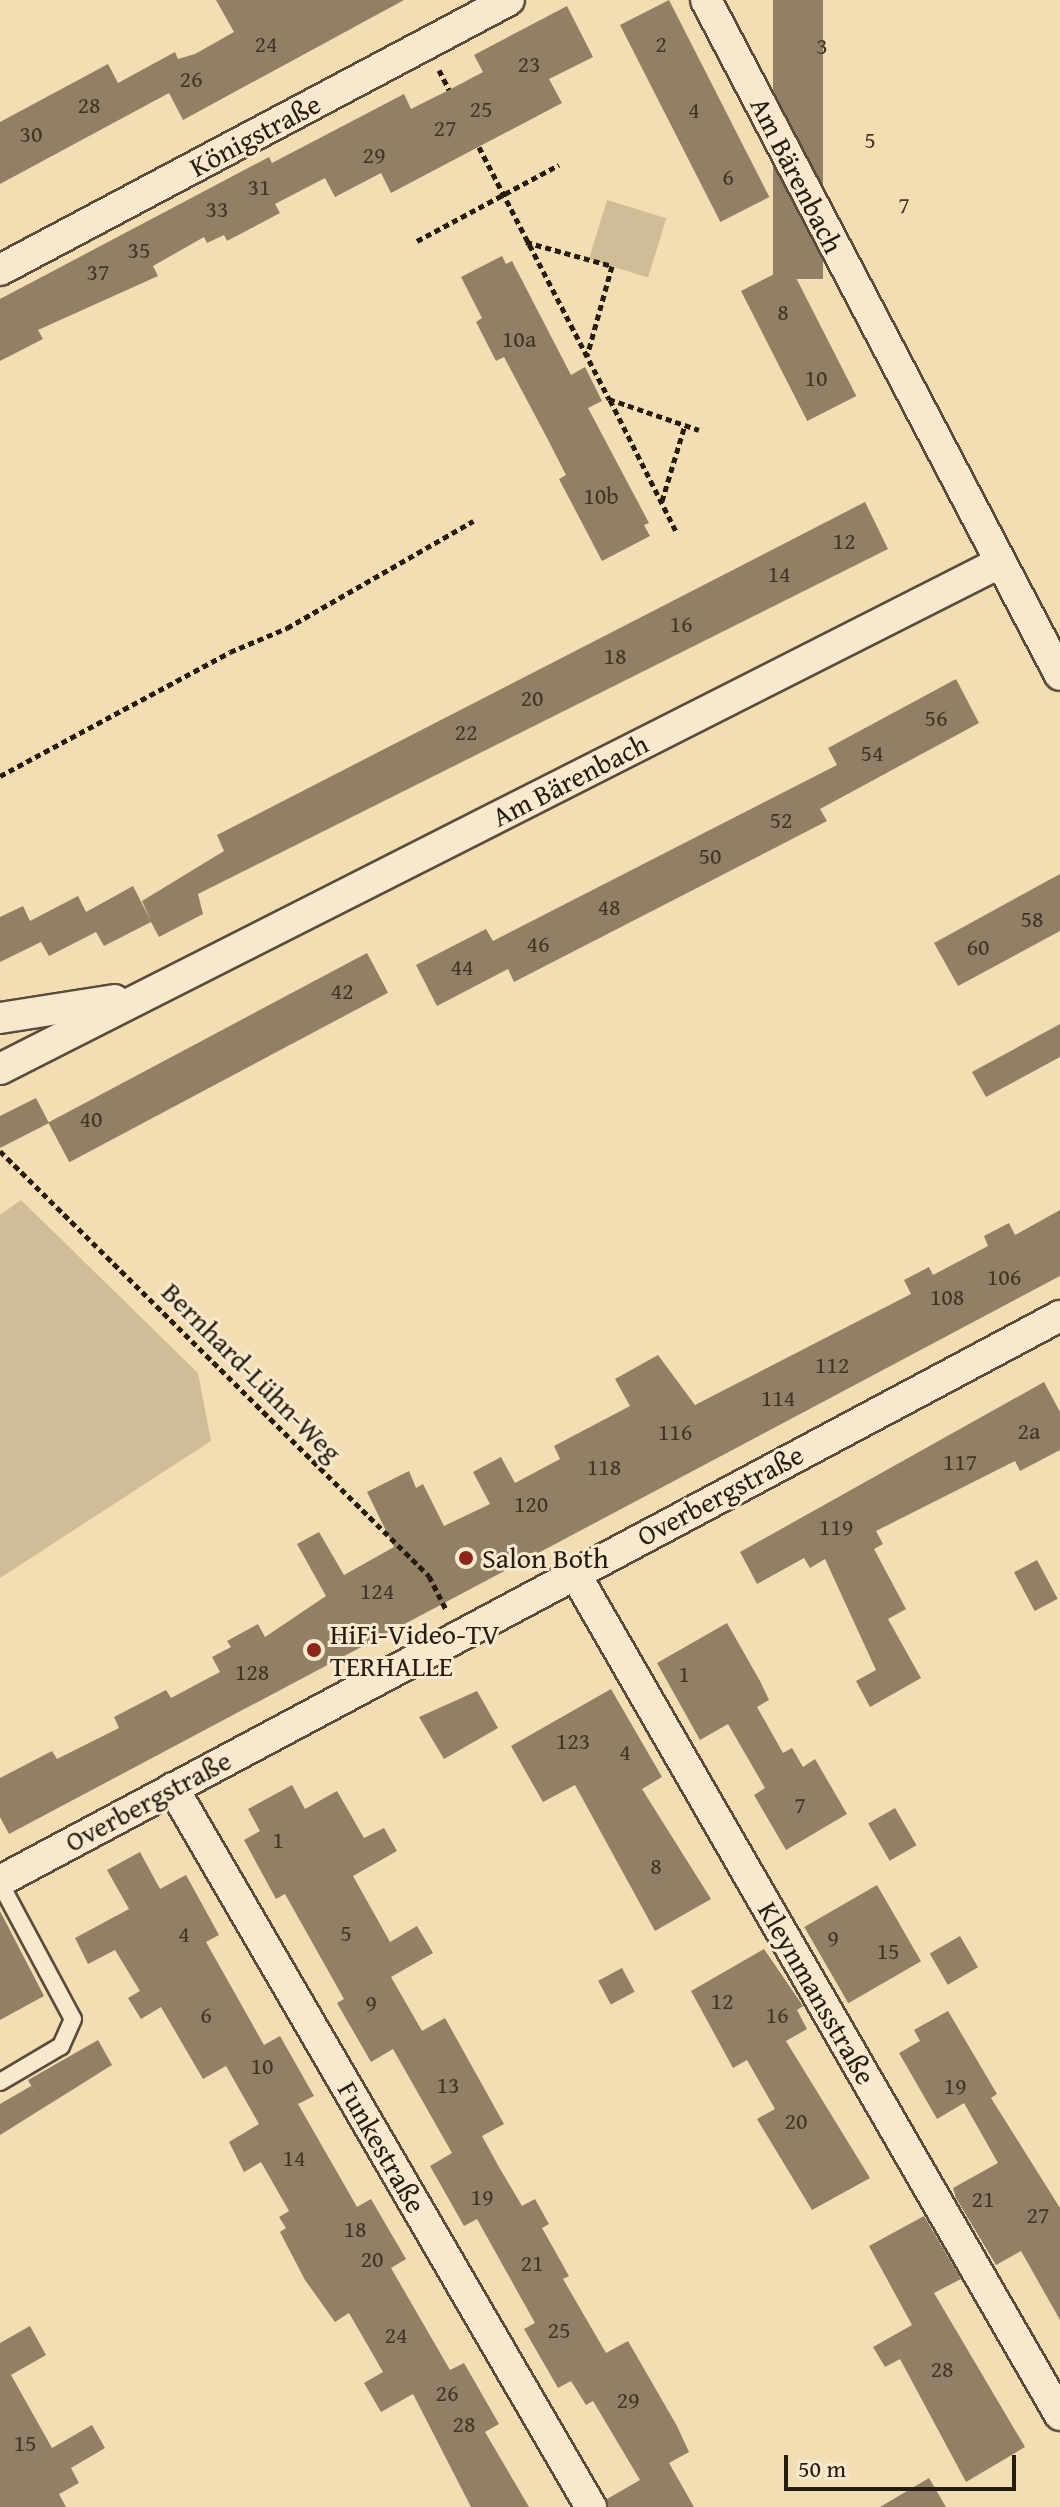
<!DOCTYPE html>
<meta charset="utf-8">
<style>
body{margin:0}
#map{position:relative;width:1060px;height:2507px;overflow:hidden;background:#f3ddb3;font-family:"Gentium Book Plus",serif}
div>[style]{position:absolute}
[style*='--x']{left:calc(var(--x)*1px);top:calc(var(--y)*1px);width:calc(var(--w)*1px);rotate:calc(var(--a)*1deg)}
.green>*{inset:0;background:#d0bc97;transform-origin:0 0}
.building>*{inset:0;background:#918065;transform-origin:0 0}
.path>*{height:5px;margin-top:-2.5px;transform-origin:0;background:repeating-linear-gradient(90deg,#261c11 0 6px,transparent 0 10px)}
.roads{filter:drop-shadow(2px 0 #594c3a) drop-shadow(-2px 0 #594c3a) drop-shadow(0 2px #594c3a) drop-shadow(0 -2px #594c3a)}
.lane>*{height:16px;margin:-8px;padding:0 8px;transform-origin:8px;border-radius:8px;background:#f7e9ce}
.street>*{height:30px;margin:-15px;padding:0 15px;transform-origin:15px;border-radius:15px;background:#f7e9ce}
.dots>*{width:22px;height:22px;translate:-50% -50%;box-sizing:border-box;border:4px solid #f7e9ce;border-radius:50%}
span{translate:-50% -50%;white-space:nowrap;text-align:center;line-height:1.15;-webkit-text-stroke:6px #f7e9ce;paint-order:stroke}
.number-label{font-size:24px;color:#413526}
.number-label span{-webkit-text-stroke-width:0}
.street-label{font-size:28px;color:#261c11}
.poi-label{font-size:28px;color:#261c11}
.left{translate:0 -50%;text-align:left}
.scale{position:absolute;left:784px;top:2455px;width:232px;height:36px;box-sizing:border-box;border:4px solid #261c11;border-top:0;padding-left:10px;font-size:24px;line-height:28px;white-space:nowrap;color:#261c11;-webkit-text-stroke:6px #f7e9ce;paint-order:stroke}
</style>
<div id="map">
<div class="green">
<div style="left:607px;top:200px;width:62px;height:62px;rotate:17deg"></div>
<div style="clip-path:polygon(21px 1200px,198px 1373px,211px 1441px,0 1578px,0 1215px)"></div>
</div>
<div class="building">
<div style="clip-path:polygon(216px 0,404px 0,183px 120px,169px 93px,0 184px,0 122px,108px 64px,118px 83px,175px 52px,178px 59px,195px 54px,234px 32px)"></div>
<div style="left:669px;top:0;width:221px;height:55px;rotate:63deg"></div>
<div style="left:773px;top:0;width:50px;height:279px"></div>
<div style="clip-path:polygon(567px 6px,593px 57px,549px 79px,562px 103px,391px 193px,381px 173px,335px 197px,325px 178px,275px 204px,280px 213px,227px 241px,224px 235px,207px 243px,204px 237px,153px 266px,158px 276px,38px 330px,43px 339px,0 361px,0 299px,269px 157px,272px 163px,404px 94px,411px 109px,449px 90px,483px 72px,474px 55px)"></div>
<div style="clip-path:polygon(502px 256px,506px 264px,512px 261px,571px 375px,585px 367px,602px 401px,588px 408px,649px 523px,644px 525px,650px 536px,602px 561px,559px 479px,566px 475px,546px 436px,504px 357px,496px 361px,476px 322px,482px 318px,461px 277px)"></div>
<div style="left:790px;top:266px;width:146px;height:55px;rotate:63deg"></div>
<div style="clip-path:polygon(865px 502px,888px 549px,198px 894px,203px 914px,159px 937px,151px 922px,104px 946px,96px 932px,49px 956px,41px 942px,0 962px,0 917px,23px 906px,30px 921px,78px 896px,86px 912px,133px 886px,151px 921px,142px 901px,224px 851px,217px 835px)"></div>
<div style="clip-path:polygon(956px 679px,979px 723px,820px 809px,827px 821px,514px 982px,508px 969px,437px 1006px,416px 965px,486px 929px,493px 941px,837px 765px,828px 748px)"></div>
<div style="clip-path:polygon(1060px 874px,1060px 931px,958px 986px,934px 943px)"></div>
<div style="left:367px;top:953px;width:45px;height:361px;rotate:62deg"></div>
<div style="clip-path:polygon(1060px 1024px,1060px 1057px,986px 1097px,972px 1072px)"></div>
<div style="clip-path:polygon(36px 1098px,49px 1123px,0 1148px,0 1116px)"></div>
<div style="clip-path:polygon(1060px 1210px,1060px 1276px,9px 1834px,0 1817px,0 1778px,52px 1751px,57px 1759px,119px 1728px,114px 1717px,166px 1690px,171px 1698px,220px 1672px,212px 1657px,231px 1647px,227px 1641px,258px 1624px,265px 1637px,326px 1596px,297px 1544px,319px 1532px,344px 1575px,394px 1547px,367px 1492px,409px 1471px,416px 1488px,423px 1484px,444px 1526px,490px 1504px,473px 1472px,501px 1457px,515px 1483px,560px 1459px,554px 1446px,630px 1406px,615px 1379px,658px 1355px,695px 1405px,911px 1294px,904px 1280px,929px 1267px,933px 1275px,988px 1246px,984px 1236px,1009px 1223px,1015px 1235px)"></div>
<div style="clip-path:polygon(1044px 1382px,1060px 1412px,1060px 1450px,1020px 1471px,1015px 1461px,876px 1531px,883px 1544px,874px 1549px,906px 1609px,888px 1619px,921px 1678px,870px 1707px,856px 1681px,876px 1670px,825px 1559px,810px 1568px,804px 1558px,757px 1584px,740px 1552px)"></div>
<div style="left:1037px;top:1560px;width:44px;height:26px;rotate:62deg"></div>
<div style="clip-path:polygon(727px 1623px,760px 1681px,769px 1700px,757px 1707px,783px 1753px,792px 1748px,803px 1767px,815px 1759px,847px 1814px,786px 1850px,754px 1795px,765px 1788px,728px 1724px,700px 1740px,657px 1663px)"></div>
<div style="clip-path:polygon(611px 1689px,662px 1777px,642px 1789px,711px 1899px,655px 1931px,575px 1785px,543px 1802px,511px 1746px)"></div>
<div style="clip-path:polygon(477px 1691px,498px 1728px,444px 1759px,419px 1717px)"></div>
<div style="clip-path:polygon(292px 1785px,305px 1809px,337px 1791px,364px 1838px,384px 1828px,397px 1851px,353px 1876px,390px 1942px,417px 1926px,433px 1953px,391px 1977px,422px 2031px,445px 2018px,504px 2124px,482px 2136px,499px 2167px,522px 2206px,535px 2199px,549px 2224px,542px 2228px,569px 2276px,563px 2279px,606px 2353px,628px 2341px,677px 2426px,689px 2452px,669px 2463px,694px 2507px,609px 2507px,607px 2499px,640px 2480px,593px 2401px,586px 2405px,571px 2381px,558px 2388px,524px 2329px,535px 2323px,477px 2219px,464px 2226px,430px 2166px,452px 2153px,393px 2049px,371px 2062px,337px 2003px,344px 1999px,285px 1894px,276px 1899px,244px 1840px,260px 1831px,248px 1809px)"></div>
<div style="left:895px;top:1808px;width:43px;height:31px;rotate:60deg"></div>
<div style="clip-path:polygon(140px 1852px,160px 1889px,186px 1875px,219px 1935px,206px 1942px,264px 2045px,280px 2036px,314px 2096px,298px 2104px,357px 2207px,371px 2199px,389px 2230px,406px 2259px,391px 2268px,450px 2370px,464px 2363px,499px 2424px,485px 2432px,529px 2507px,471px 2507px,413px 2394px,381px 2412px,364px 2383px,383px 2372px,349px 2313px,335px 2322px,305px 2280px,280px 2232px,286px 2228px,279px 2217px,289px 2211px,261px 2162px,244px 2172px,229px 2142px,259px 2124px,226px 2066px,203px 2079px,161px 2007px,141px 2019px,128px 1998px,140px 1991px,115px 1950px,88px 1964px,75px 1938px,129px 1909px,107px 1870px)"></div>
<div style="left:877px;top:1885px;width:88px;height:84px;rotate:60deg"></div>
<div style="clip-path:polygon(0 1911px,44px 1996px,0 2020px)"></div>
<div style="left:960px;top:1936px;width:36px;height:35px;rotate:60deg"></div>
<div style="clip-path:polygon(764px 1949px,803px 2006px,797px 2010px,807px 2029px,786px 2041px,870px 2178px,812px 2210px,757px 2119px,775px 2109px,747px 2060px,733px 2068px,691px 1991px)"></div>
<div style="left:622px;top:1968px;width:27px;height:27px;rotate:62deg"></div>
<div style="clip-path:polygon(948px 2011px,997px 2094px,991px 2098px,1060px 2208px,1060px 2320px,1021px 2251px,996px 2265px,956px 2198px,953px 2188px,998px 2163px,964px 2103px,937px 2119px,899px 2053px,920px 2041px,914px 2030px)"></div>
<div style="clip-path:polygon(98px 2040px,112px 2065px,0 2135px,0 2104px,31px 2086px,35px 2093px,28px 2080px)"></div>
<div style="clip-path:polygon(924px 2216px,961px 2279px,934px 2293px,1025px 2447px,966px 2482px,900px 2359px,885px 2367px,873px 2347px,912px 2325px,869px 2246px)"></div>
<div style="clip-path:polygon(30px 2326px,46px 2355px,11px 2375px,52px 2448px,92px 2425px,105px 2448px,71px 2468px,79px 2483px,59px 2494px,66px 2507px,0 2507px,0 2343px)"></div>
<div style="clip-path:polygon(929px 2478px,946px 2507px,880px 2507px)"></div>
</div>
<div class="path">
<div style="--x:439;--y:70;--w:22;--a:63"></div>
<div style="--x:479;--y:147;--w:284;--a:62.7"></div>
<div style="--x:609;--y:399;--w:95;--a:19"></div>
<div style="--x:417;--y:241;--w:161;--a:-28.2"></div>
<div style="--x:526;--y:242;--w:89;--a:15.6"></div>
<div style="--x:612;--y:266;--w:93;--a:105.5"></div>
<div style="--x:610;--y:400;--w:147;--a:63.3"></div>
<div style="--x:662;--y:501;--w:79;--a:-73.2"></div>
<div style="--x:0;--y:776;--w:261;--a:-28.3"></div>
<div style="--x:230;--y:652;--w:62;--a:-22.8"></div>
<div style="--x:287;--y:628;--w:215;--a:-29.9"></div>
<div style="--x:0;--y:1151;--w:604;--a:44.73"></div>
<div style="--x:429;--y:1576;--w:39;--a:63"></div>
</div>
<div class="roads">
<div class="lane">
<div style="--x:0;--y:1883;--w:154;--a:61.8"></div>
<div style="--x:73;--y:2019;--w:30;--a:114"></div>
<div style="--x:61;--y:2046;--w:71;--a:149.5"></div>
</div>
<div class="street">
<div style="--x:706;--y:0;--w:762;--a:62.33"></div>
<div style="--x:0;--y:270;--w:576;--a:-27.94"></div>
<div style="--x:0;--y:1018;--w:116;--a:-8.9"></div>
<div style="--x:0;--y:1069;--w:1120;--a:-26.86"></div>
<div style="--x:574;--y:1572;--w:973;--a:60.04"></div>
<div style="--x:173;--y:1788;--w:832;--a:59.83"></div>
<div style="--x:0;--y:1881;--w:1201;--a:-28.06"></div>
</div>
</div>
<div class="dots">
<div style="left:466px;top:1558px;background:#8f2418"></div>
<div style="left:314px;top:1650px;background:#8f2418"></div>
</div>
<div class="number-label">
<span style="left:266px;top:44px">24</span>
<span style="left:661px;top:44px">2</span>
<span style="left:822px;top:46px">3</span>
<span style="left:529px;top:64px">23</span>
<span style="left:191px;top:79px">26</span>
<span style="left:89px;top:105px">28</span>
<span style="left:481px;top:109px">25</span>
<span style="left:694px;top:110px">4</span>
<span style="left:445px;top:128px">27</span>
<span style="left:31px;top:134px">30</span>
<span style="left:870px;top:140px">5</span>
<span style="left:374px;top:155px">29</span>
<span style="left:728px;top:177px">6</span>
<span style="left:259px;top:187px">31</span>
<span style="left:904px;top:205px">7</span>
<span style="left:217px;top:209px">33</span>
<span style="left:139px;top:250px">35</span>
<span style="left:98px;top:272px">37</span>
<span style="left:783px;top:312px">8</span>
<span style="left:519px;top:339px">10a</span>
<span style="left:816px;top:378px">10</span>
<span style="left:601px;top:496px">10b</span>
<span style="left:844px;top:541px">12</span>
<span style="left:779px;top:574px">14</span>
<span style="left:681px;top:624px">16</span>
<span style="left:615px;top:656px">18</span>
<span style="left:532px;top:698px">20</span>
<span style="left:936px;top:718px">56</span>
<span style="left:466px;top:732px">22</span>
<span style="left:872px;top:753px">54</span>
<span style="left:781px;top:820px">52</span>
<span style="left:710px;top:856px">50</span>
<span style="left:609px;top:907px">48</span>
<span style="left:1032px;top:919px">58</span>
<span style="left:538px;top:944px">46</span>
<span style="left:978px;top:947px">60</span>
<span style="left:462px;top:967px">44</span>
<span style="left:342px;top:991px">42</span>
<span style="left:91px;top:1119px">40</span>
<span style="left:1004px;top:1277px">106</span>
<span style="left:947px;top:1297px">108</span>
<span style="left:832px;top:1365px">112</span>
<span style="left:778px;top:1398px">114</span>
<span style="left:1029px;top:1431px">2a</span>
<span style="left:675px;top:1432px">116</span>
<span style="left:960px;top:1462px">117</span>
<span style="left:604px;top:1467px">118</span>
<span style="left:531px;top:1504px">120</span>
<span style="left:836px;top:1527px">119</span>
<span style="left:377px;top:1591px">124</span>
<span style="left:252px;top:1672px">128</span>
<span style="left:684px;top:1674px">1</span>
<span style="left:573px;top:1741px">123</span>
<span style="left:625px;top:1752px">4</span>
<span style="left:800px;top:1805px">7</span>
<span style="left:278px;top:1840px">1</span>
<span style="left:656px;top:1866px">8</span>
<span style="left:346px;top:1933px">5</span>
<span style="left:184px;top:1934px">4</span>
<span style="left:833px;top:1938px">9</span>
<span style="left:888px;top:1951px">15</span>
<span style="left:722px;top:2001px">12</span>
<span style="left:371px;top:2003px">9</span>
<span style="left:206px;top:2015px">6</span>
<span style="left:777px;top:2015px">16</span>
<span style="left:262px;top:2066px">10</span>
<span style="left:448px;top:2085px">13</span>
<span style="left:955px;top:2086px">19</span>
<span style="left:796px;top:2121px">20</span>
<span style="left:294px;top:2158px">14</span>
<span style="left:482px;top:2197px">19</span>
<span style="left:983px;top:2199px">21</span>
<span style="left:1038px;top:2215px">27</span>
<span style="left:355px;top:2229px">18</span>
<span style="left:372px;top:2259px">20</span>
<span style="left:532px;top:2263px">21</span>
<span style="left:559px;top:2330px">25</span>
<span style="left:396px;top:2335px">24</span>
<span style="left:942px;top:2369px">28</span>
<span style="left:447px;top:2393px">26</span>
<span style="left:628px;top:2400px">29</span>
<span style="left:464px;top:2424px">28</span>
<span style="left:25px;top:2443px">15</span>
</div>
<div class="street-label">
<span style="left:255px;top:135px;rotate:-28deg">Königstraße</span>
<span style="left:797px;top:175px;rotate:63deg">Am Bärenbach</span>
<span style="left:570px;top:780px;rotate:-27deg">Am Bärenbach</span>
<span style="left:252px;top:1372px;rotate:45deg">Bernhard-Lühn-Weg</span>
<span style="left:720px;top:1495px;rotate:-28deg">Overbergstraße</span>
<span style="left:148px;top:1801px;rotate:-28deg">Overbergstraße</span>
<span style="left:817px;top:1993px;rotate:60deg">Kleynmansstraße</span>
<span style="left:382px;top:2147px;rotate:60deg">Funkestraße</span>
</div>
<div class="poi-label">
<span class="left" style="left:482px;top:1558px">Salon Both</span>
<span class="left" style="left:330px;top:1650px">HiFi-Video-TV<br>TERHALLE</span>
</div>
<div class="scale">50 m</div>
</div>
